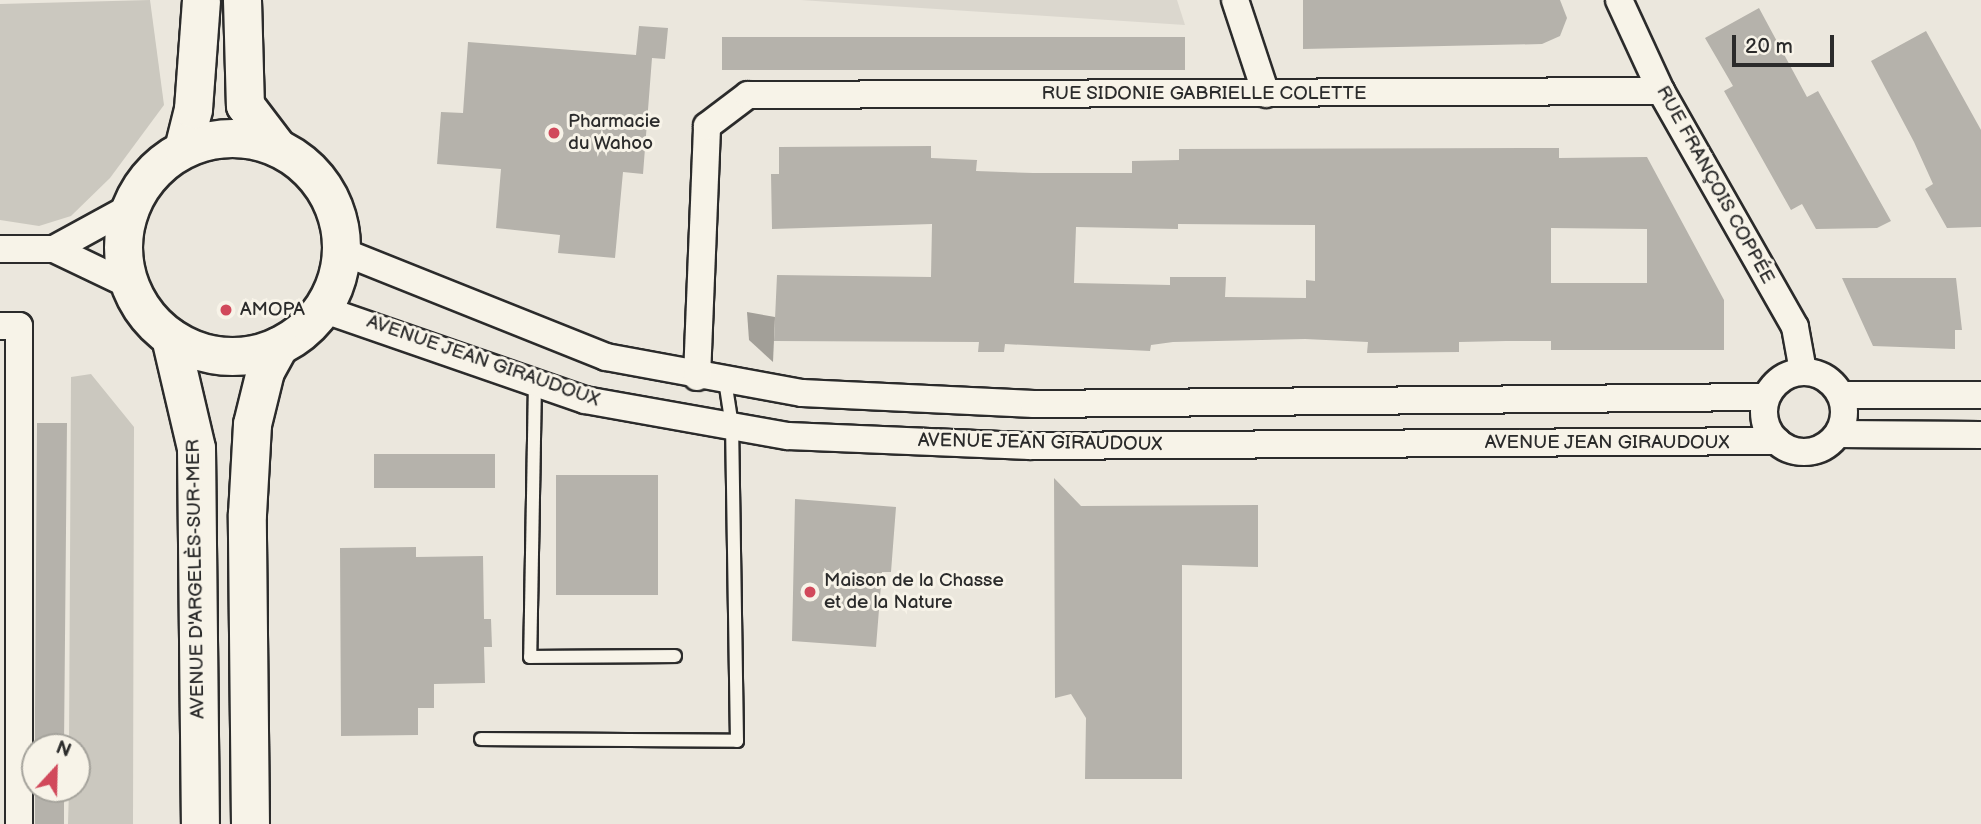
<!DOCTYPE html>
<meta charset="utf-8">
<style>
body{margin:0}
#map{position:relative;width:1981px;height:824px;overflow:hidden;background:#ebe7dd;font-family:"Balsamiq Sans",sans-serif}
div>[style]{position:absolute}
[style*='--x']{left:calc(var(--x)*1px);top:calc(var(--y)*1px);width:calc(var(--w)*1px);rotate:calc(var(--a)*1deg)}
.built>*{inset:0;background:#dbd7ce}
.green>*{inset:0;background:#cbc8bf}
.water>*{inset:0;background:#a29f98}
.building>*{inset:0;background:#b5b2ab;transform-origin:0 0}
.roads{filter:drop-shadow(2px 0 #2b2b2b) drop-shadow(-2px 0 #2b2b2b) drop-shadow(0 2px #2b2b2b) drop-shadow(0 -2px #2b2b2b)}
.service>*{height:12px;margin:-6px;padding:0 6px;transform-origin:6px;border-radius:6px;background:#f7f3e8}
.minor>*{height:26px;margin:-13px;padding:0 13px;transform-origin:13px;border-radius:13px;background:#f7f3e8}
.minor>.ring{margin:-13px;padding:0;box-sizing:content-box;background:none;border:26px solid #f7f3e8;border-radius:50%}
.secondary>*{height:37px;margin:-18.5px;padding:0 18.5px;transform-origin:18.5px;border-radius:18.5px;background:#f7f3e8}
.secondary>.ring{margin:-18.5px;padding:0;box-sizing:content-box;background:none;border:37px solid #f7f3e8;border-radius:50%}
.dots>*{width:19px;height:19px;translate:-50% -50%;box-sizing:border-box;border:4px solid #f7f3e8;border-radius:50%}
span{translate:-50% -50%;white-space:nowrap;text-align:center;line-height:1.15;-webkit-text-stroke:6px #f7f3e8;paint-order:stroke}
.street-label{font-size:19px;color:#2b2b2b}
.poi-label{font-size:19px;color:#2b2b2b}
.left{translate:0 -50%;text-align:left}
.north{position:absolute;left:21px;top:733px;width:70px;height:70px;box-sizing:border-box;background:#f7f3e8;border:2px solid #a5a39c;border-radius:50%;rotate:22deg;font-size:19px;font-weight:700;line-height:28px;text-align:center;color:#2b2b2b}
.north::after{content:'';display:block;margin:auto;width:24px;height:32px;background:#d1495b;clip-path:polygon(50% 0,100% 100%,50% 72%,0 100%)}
.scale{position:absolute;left:1732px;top:35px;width:102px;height:32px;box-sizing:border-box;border:4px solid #2b2b2b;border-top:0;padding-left:9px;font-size:21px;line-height:24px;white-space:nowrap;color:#2b2b2b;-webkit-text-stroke:5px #f7f3e8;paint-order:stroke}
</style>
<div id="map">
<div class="built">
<div style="clip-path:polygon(801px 0,1177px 0,1185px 25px,890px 6px)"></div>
</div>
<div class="green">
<div style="clip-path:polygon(150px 0,164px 105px,110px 178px,71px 216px,39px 226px,0 220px,0 4px)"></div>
<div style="clip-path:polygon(91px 374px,134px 427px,133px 824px,68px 824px,69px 789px,77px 789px,77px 747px,69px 747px,71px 377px)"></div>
</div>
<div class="water">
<div style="clip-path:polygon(747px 312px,775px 317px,773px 362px,749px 340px)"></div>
</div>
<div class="building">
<div style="clip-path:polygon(1303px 0,1560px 0,1567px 18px,1560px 36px,1542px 44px,1303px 49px)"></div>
<div style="clip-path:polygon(1759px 8px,1807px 97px,1818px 91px,1891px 221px,1877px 228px,1816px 229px,1802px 204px,1791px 210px,1724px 91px,1733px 86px,1705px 38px)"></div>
<div style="clip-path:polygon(639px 26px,668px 28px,665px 59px,652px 58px,643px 174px,623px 172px,615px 258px,558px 253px,560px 235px,496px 228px,501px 169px,437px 164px,441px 112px,463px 113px,468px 42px,636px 55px)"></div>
<div style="clip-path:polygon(1926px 31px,1981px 130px,1981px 227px,1947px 228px,1925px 189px,1933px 184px,1914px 142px,1871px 61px)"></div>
<div style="left:722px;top:37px;width:463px;height:33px"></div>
<div style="clip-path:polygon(evenodd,931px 146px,931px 158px,977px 160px,976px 171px,1033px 173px,1132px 173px,1132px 161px,1179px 160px,1179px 149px,1559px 148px,1559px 158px,1647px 157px,1724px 300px,1724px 350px,1551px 350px,1551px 341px,1506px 341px,1459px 342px,1459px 352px,1367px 353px,1368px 342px,1305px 339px,1173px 342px,1151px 345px,1150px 351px,1005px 344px,1004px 352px,978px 352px,979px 342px,774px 341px,777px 275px,931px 277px,932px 224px,772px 229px,771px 174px,779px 174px,779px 147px,931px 146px,1178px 224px,1315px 225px,1315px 281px,1306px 280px,1306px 298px,1225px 297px,1226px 277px,1170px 277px,1170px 285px,1074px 283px,1076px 227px,1178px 229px,1178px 224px,931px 146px,1551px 228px,1647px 229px,1647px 283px,1551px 283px,1551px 228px)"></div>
<div style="clip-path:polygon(1842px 278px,1956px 278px,1962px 330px,1955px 330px,1955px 349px,1873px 346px)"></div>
<div style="clip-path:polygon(37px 423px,67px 423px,64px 747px,35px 747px,35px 789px,64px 789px,64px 824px,35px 824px,35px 711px)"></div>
<div style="left:374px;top:454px;width:121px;height:34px"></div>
<div style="left:556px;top:475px;width:102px;height:120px"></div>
<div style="clip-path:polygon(1054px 478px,1081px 506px,1258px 505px,1258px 567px,1182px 565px,1182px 779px,1085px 779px,1086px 718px,1071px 694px,1055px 698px)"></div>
<div style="clip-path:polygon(795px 499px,896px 507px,891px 572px,882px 572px,876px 647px,792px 641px)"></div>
<div style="clip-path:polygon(416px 547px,416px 557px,483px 556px,484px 619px,491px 619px,492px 647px,484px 647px,485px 683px,434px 684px,434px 708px,418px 708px,418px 735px,341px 736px,340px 548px)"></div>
</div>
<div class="roads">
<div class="service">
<div style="--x:535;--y:382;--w:275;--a:91"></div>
<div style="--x:530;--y:657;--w:145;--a:-0.4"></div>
<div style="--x:481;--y:739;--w:256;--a:0.4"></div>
<div style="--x:737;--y:741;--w:315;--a:-90.9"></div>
<div style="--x:732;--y:426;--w:47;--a:-98.7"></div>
</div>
<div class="minor">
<div style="--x:1235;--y:0;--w:99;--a:71.7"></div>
<div style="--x:1619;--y:0;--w:100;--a:65.2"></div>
<div style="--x:1661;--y:91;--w:271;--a:60.4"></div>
<div style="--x:1795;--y:327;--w:45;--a:79.7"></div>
<div style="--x:0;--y:249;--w:54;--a:0"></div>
<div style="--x:54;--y:249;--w:83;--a:25.6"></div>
<div style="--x:54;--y:249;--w:85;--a:-28.7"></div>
<div style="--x:341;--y:251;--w:285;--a:21.8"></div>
<div style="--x:606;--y:357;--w:199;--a:10.4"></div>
<div style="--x:802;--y:393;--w:232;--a:2.7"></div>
<div style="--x:1034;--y:404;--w:732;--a:-0.55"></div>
<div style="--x:322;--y:309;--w:278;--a:19.1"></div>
<div style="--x:585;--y:400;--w:206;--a:10.1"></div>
<div style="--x:788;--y:436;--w:242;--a:2.4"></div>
<div style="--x:1030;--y:446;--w:747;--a:-0.38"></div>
<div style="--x:0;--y:326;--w:19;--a:0"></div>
<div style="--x:19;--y:326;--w:498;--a:90"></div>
<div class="ring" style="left:1764px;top:372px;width:54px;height:54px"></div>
<div style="--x:697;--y:377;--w:251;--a:-87.7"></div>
<div style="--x:707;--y:126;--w:51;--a:-37.1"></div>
<div style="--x:748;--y:95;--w:913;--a:-0.25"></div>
<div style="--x:1841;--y:395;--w:140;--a:0"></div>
<div style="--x:1838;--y:434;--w:143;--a:0.4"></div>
</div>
<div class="secondary">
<div style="--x:242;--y:0;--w:105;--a:88.4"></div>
<div style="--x:245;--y:105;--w:53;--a:52.7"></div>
<div class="ring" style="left:123px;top:138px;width:181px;height:181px"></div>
<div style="--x:183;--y:149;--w:41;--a:-76"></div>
<div style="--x:193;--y:109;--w:109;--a:-85.8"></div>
<div style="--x:170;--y:337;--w:114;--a:76.8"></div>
<div style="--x:196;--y:448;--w:376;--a:89.4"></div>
<div style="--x:250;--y:824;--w:310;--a:-90.6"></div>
<div style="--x:247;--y:514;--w:90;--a:-86.8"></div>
<div style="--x:252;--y:424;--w:55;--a:-76.2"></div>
<div style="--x:265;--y:371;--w:29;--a:-61"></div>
</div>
</div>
<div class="dots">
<div style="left:554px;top:133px;background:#d1495b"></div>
<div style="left:226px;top:310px;background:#d1495b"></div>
<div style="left:810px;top:592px;background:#d1495b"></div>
</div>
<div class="street-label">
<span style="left:1204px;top:94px">RUE SIDONIE GABRIELLE COLETTE</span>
<span style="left:1715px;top:185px;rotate:61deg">RUE FRANÇOIS COPPÉE</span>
<span style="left:483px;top:361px;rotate:19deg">AVENUE JEAN GIRAUDOUX</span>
<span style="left:1040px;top:443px;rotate:1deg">AVENUE JEAN GIRAUDOUX</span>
<span style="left:1607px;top:443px">AVENUE JEAN GIRAUDOUX</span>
<span style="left:196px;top:579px;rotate:-91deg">AVENUE D'ARGELÈS-SUR-MER</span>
</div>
<div class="poi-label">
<span class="left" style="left:568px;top:133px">Pharmacie<br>du Wahoo</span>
<span class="left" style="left:240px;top:310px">AMOPA</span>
<span class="left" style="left:824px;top:592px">Maison de la Chasse<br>et de la Nature</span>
</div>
<div class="north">N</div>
<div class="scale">20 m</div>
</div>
